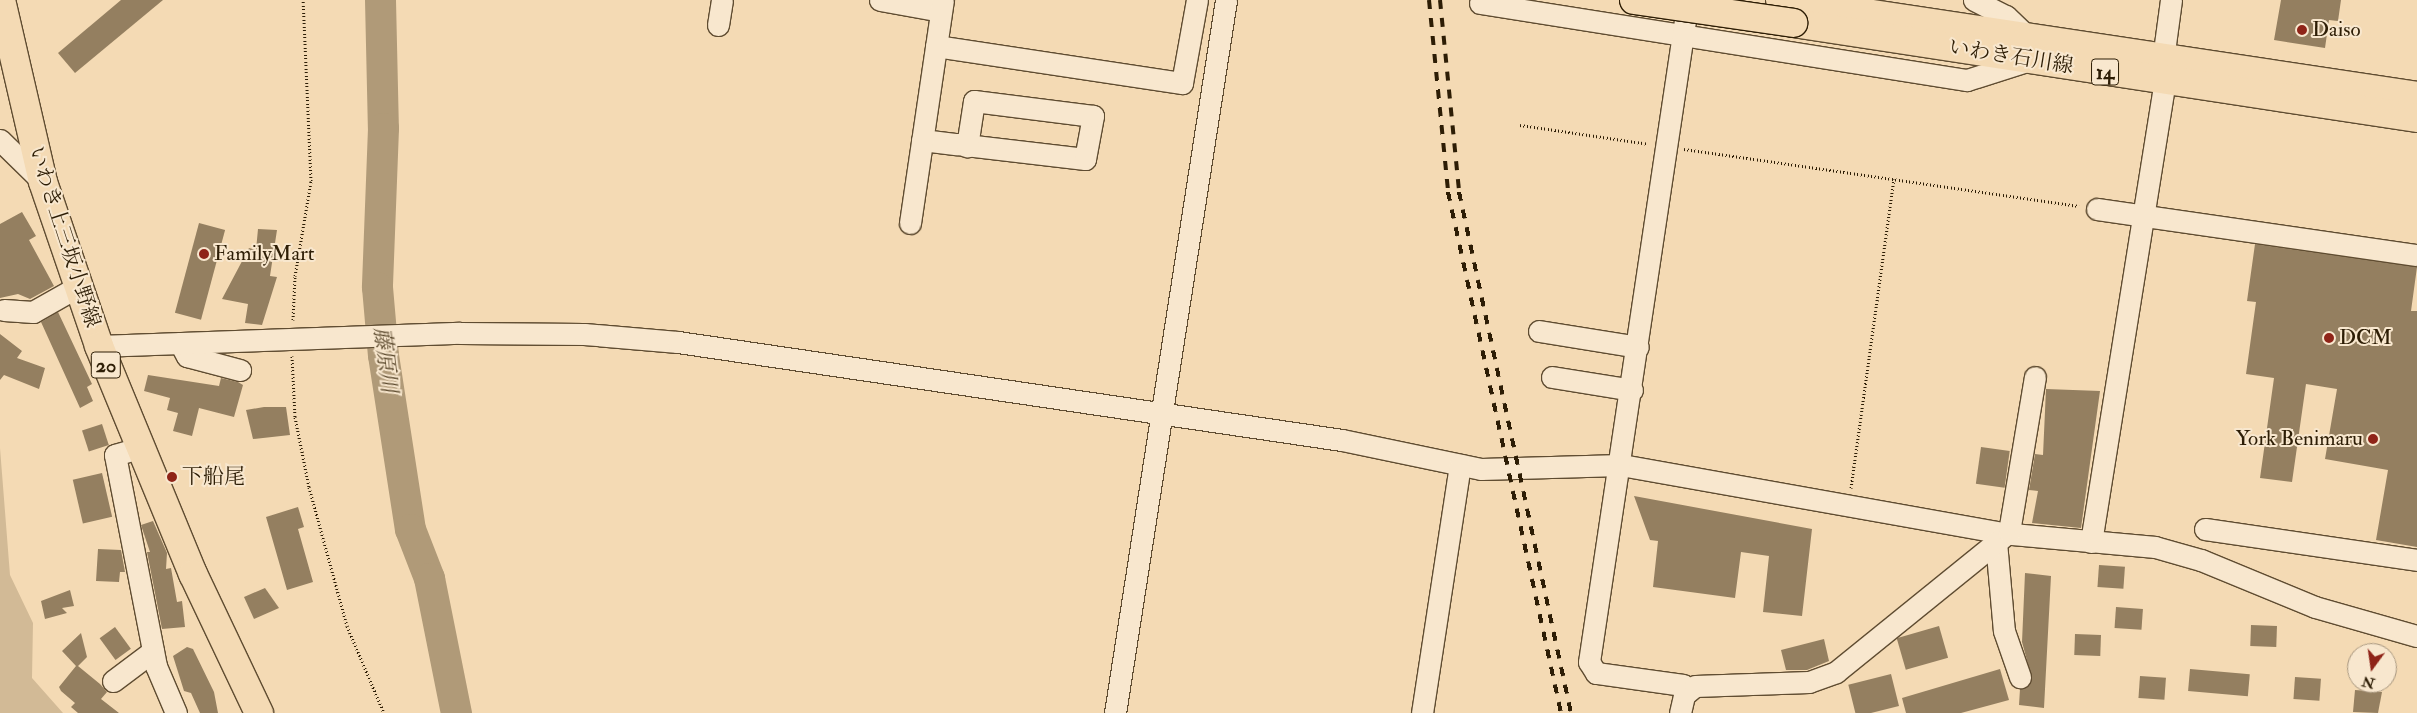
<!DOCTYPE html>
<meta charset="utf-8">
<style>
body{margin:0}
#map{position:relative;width:2417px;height:713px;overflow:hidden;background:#f4dab4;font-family:"IM FELL Double Pica","Noto Serif JP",serif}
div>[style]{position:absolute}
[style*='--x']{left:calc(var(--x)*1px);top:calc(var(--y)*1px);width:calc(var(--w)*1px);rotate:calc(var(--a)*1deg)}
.green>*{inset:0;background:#d2ba96}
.river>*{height:31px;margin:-15.5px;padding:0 15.5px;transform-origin:15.5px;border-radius:15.5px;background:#b09a78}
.building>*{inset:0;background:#947f60;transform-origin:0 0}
.path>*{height:3px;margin-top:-1.5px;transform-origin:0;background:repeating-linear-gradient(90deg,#2d1d05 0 1px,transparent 0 3.5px)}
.roads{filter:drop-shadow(1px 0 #5f4c31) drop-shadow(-1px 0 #5f4c31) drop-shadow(0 1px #5f4c31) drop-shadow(0 -1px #5f4c31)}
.minor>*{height:21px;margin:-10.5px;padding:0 10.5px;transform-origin:10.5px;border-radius:10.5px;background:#f8e7ce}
.major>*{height:28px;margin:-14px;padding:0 14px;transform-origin:14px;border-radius:14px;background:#f4dab4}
.rail>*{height:4px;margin-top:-2px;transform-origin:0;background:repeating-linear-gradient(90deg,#2d1d05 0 9px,transparent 0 18px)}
.bridges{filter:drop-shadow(1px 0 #2d1d05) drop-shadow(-1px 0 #2d1d05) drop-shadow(0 1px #2d1d05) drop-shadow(0 -1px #2d1d05)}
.major-bridge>*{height:28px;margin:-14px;padding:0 14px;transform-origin:14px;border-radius:14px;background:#f4dab4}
.dots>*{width:14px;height:14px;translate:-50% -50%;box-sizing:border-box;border:2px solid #f8e7ce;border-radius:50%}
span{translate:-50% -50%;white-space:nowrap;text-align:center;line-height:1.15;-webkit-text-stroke:4px #f8e7ce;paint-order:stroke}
.shield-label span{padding:1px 4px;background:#f8e7ce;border:1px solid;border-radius:4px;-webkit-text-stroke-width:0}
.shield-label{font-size:20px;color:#2d1d05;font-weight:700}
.poi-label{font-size:21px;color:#2d1d05}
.left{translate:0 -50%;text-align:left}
.right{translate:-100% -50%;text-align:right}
.street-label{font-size:21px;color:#2d1d05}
.water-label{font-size:22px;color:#5b492d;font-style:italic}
.north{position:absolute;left:2347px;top:643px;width:50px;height:50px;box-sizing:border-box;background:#f8e7ce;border:1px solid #a7967e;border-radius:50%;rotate:194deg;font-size:14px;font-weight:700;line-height:20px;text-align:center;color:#2d1d05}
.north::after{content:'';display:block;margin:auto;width:18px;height:22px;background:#8f2418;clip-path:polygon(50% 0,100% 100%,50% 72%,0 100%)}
</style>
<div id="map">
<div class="green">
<div style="clip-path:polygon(0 448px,10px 575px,33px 623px,32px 678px,63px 713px,0 713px)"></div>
</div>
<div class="river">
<div style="--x:380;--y:0;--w:128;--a:88.7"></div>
<div style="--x:383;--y:128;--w:159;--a:92.2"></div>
<div style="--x:377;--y:287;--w:68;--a:85"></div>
<div style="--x:383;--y:355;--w:176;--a:81.2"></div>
<div style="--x:410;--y:529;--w:53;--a:68.8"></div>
<div style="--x:429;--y:578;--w:138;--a:78.7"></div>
</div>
<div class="building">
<div style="clip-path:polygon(121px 0,163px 0,75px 73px,58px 53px)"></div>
<div style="clip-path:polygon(2281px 0,2341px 0,2338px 21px,2329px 20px,2325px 48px,2274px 40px)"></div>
<div style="clip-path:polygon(22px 212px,36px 236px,29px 240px,54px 286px,30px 299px,18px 294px,0 298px,0 224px)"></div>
<div style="left:199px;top:223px;width:27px;height:93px;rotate:15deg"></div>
<div style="clip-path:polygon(258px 229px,277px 230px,270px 276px,277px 277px,262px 325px,245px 323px,248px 304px,222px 299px,249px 248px,256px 250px)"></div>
<div style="clip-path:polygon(2255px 244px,2417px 267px,2411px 311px,2417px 311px,2417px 547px,2376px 540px,2388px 470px,2325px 459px,2337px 389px,2306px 384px,2292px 482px,2260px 478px,2274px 378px,2246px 374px,2256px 302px,2247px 301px)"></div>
<div style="clip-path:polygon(58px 312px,92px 384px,87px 387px,93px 401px,80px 408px,41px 322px)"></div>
<div style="clip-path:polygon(0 334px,22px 351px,17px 358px,45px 368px,39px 389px,4px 375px,0 380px)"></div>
<div style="clip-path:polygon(148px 375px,219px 386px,221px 378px,238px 382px,243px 385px,234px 417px,199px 408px,192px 436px,173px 431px,178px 413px,167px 410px,170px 398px,144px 391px)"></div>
<div style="clip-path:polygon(2046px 389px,2100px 391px,2081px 528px,2032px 523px,2038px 491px,2029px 490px,2035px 454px,2043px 455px)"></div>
<div style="clip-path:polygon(264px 407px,286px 407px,290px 435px,253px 439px,246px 410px)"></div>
<div style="left:102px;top:424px;width:22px;height:21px;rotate:72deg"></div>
<div style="left:1981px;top:447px;width:29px;height:37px;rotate:8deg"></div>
<div style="left:102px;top:473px;width:45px;height:30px;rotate:77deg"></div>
<div style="clip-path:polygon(1634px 496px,1812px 529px,1802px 616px,1763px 612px,1769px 556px,1741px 552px,1735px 598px,1653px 587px,1658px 541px,1650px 540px)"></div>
<div style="clip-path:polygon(298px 507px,304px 527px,298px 529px,313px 582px,287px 590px,266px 517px)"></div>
<div style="clip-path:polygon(153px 521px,167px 553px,166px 569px,171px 568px,177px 602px,182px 601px,185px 627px,162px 629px,147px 552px,150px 552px,141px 525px)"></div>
<div style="clip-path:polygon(98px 549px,121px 550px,125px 572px,120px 572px,119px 582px,96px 581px)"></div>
<div style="left:2099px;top:565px;width:26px;height:22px;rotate:4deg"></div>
<div style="clip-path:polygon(2025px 573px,2051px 576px,2044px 708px,2019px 705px,2020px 689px,2032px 679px,2022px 642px)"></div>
<div style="clip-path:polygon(265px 588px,279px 608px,254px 619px,244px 597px)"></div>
<div style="clip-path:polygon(70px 590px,74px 606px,62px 608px,67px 613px,45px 619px,41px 601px)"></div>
<div style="left:2116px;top:607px;width:27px;height:21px;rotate:4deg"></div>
<div style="left:2251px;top:625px;width:26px;height:21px;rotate:2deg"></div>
<div style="left:1939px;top:626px;width:33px;height:44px;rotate:74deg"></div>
<div style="left:115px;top:627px;width:27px;height:19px;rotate:54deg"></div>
<div style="clip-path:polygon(81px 633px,87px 657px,78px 666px,100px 684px,107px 692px,101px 699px,119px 713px,78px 713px,71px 707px,75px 703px,61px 691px,59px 687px,76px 666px,62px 651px)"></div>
<div style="left:2075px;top:634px;width:26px;height:21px;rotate:2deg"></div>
<div style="clip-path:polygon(1824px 639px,1829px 661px,1807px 670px,1786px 670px,1781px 650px)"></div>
<div style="clip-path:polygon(187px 647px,193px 649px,214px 692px,218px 713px,200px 713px,191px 693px,184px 691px,173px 656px)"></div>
<div style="clip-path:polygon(2000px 669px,2009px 700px,1961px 713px,1906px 713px,1902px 698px)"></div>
<div style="left:2190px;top:669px;width:60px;height:22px;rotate:5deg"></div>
<div style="left:1891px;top:674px;width:33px;height:44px;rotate:76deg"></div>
<div style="left:2140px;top:676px;width:26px;height:22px;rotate:4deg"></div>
<div style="left:2295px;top:677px;width:26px;height:22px;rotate:4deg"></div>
<div style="clip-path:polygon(2355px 690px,2382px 692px,2378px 713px,2353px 712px)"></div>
</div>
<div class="path">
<div style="--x:1520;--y:125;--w:129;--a:8.4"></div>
<div style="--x:1684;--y:149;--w:399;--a:8.2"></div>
<div style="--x:293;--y:320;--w:44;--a:-87.4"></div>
<div style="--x:295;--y:276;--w:96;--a:-80.4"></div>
<div style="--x:311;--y:181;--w:181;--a:-92.5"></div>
<div style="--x:292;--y:356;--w:61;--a:87.2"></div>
<div style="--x:295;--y:417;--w:71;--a:78.7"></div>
<div style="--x:309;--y:487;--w:144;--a:74.7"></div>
<div style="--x:347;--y:626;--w:95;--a:67"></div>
<div style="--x:1851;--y:488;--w:312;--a:-82.1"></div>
</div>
<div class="roads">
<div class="minor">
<div style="--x:880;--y:0;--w:62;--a:10.2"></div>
<div style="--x:1974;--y:0;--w:36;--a:27"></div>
<div style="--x:2006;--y:16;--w:33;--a:44"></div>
<div style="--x:1480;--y:3;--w:493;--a:9"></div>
<div style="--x:1967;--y:80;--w:66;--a:-17.6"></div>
<div style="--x:718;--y:25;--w:25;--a:-81"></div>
<div style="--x:936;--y:46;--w:249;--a:8.6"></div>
<div style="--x:1182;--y:83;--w:84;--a:-79.8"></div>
<div style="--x:0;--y:140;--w:60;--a:44.3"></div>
<div style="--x:922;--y:140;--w:35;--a:7"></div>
<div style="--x:957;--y:144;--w:129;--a:6.7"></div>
<div style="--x:1085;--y:159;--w:44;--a:-79.5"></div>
<div style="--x:1093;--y:116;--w:120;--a:-172.8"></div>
<div style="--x:974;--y:101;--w:46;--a:98.8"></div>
<div style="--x:2097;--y:209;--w:323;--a:8.2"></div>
<div style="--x:910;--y:223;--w:225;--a:-81.6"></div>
<div style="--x:4;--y:310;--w:29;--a:4"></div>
<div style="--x:33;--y:312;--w:53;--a:-29.5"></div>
<div style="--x:1539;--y:331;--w:100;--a:9.2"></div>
<div style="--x:180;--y:343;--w:15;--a:62"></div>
<div style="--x:187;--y:356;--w:55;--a:14.8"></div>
<div style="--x:99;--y:346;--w:361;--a:-2.1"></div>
<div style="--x:460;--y:333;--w:124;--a:0.5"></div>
<div style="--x:584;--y:334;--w:94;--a:4.9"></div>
<div style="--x:678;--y:342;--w:671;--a:8.4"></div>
<div style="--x:1342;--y:440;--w:142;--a:11.8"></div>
<div style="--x:1481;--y:469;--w:140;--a:-1.6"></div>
<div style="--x:1621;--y:465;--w:386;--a:10.1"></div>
<div style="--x:2001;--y:533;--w:155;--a:5.2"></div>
<div style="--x:2155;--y:547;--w:48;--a:15.8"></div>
<div style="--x:2201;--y:560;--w:123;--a:22.4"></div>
<div style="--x:2315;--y:607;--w:106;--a:15.9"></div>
<div style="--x:1552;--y:377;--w:81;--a:9.2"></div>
<div style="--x:139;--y:448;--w:25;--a:164"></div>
<div style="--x:115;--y:455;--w:215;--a:79"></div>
<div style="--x:156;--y:666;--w:51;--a:66.9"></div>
<div style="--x:2205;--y:529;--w:214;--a:8.3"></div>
<div style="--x:1996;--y:542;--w:89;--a:84.9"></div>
<div style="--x:2004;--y:631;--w:49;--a:70.8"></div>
<div style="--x:2091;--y:542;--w:466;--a:-80.9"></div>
<div style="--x:2165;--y:82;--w:23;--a:-95"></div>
<div style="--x:2163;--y:59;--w:60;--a:-82.3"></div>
<div style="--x:113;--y:681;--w:50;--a:-36.9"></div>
<div style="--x:1687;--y:690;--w:6;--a:-129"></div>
<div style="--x:1683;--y:685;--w:88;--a:-172.1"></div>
<div style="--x:1596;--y:673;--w:13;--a:-122"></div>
<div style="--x:1589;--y:662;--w:669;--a:-81.49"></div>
<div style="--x:1115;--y:713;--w:722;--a:-81.15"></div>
<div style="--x:1422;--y:713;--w:251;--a:-81.3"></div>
<div style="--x:1680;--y:713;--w:18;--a:-77"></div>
<div style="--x:1684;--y:695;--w:14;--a:-39"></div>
<div style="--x:1695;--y:686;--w:114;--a:-2"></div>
<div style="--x:1809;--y:682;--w:29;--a:-20"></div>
<div style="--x:1836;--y:672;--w:223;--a:-39"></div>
<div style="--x:2009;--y:532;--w:157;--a:-80.5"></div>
</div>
<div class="major">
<div style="--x:1;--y:0;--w:187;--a:77"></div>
<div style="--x:43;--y:182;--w:173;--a:71.1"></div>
<div style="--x:99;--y:346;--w:247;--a:67.6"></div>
<div style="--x:193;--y:574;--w:154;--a:64.6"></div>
<div style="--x:1780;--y:0;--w:644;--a:8.57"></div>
<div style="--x:1793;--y:23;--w:631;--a:8.66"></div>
</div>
</div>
<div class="rail">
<div style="--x:1429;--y:0;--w:193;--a:84.3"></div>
<div style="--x:1448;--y:192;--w:533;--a:77.76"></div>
<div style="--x:1440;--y:0;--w:193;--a:84.3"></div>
<div style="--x:1459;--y:192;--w:533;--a:77.87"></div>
</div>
<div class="bridges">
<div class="major-bridge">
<div style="--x:1634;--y:0;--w:161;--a:8.2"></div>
</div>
</div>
<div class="dots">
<div style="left:2302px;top:30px;background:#8f2418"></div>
<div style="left:204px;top:254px;background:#8f2418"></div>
<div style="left:2329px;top:338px;background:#8f2418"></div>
<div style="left:2373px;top:439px;background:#8f2418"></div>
<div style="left:172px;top:477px;background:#8f2418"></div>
</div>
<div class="shield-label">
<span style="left:2105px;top:72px">14</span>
<span style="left:106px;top:365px">20</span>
</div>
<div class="poi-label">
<span class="left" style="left:2312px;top:30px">Daiso</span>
<span class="left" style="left:214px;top:254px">FamilyMart</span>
<span class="left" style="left:2339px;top:338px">DCM</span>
<span class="right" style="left:2363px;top:439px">York Benimaru</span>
<span class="left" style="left:182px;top:477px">下船尾</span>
</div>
<div class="street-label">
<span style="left:2011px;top:57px;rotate:9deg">いわき石川線</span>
<span style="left:64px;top:237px;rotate:72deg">いわき上三坂小野線</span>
</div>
<div class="water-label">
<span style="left:385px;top:360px;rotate:83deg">藤原川</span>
</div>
<div class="north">N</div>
</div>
